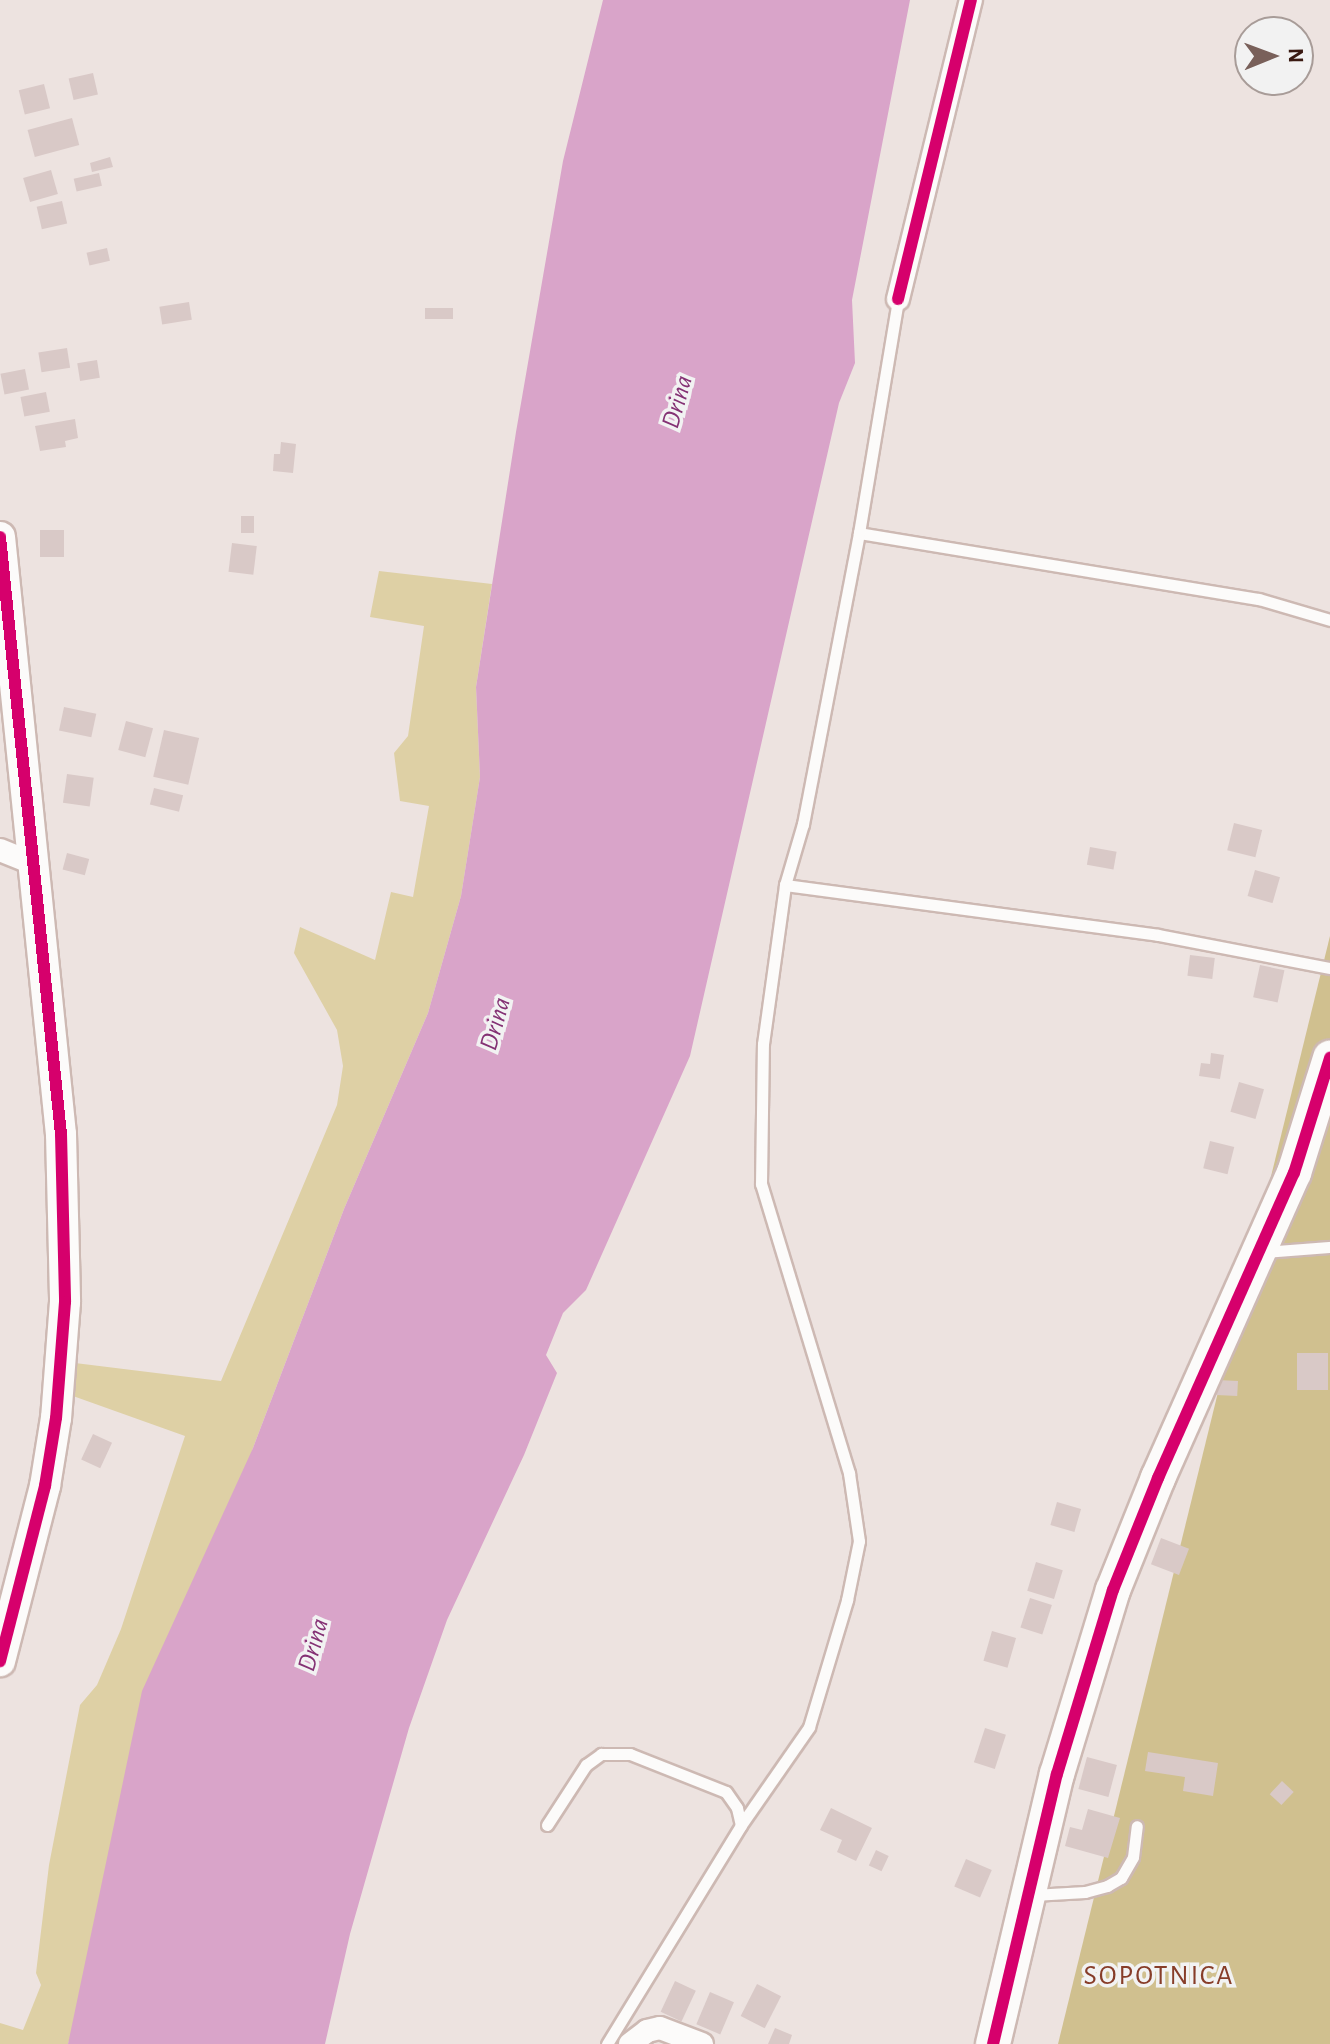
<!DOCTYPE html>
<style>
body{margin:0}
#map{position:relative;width:1330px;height:2044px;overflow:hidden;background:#ede3e0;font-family:"Alegreya Sans",sans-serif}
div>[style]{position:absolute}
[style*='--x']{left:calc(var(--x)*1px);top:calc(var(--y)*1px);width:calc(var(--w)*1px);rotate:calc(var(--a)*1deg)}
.green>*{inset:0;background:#ded0a5}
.forest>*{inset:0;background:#d0c08f}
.water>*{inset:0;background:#d9a4c9}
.building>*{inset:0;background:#d9c9c7;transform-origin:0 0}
.roads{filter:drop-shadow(2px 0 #cdb9b3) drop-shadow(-2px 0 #cdb9b3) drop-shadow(0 2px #cdb9b3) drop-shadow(0 -2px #cdb9b3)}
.lane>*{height:11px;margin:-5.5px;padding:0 5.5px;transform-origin:5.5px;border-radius:5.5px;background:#fcfbfa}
.street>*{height:22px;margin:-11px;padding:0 11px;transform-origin:11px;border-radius:11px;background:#fcfbfa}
.secondary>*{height:30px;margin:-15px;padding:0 15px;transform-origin:15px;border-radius:15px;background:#fcfbfa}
.primary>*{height:34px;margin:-17px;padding:0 17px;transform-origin:17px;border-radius:17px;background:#fcfbfa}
.cycleway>*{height:12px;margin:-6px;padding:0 6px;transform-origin:6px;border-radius:6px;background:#d6006c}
span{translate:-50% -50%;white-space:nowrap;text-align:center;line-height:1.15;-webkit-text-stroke:7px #f2f2f2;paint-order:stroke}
.water-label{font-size:26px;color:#843174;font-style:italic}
.quarter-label{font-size:28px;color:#873d29;letter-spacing:2px}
.north{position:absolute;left:1234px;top:16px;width:80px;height:80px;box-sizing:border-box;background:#f2f2f2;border:2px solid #a89c98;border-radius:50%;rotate:89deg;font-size:22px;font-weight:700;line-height:32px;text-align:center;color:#3a1a12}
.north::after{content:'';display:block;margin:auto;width:28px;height:36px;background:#79605a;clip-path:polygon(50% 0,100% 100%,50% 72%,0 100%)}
</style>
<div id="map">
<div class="green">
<div style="clip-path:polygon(379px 571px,492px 584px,476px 687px,480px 777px,461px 896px,428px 1013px,344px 1209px,253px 1448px,68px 2044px,0 2044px,0 2023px,23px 2030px,41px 1985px,36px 1973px,49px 1865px,80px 1705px,97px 1685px,121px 1629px,185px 1436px,73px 1396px,75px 1363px,221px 1381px,337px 1105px,343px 1066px,337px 1030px,294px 953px,300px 927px,375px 960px,391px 892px,413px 897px,429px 806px,400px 801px,394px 753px,408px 736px,424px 626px,370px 617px)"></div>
</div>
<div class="forest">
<div style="clip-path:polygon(1330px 936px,1330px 2044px,1058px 2044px)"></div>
</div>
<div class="water">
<div style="clip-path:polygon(603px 0,910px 0,852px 300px,855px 363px,839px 403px,690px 1056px,586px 1290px,563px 1313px,546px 1355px,557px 1373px,524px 1455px,447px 1620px,409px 1728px,350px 1934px,325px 2044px,68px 2044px,142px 1691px,253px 1448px,344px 1209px,428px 1013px,461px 896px,480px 777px,476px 687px,516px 432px,563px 161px)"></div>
</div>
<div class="building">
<div style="left:93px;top:73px;width:22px;height:25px;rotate:77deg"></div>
<div style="left:44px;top:84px;width:25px;height:26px;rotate:76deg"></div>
<div style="left:72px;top:118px;width:28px;height:46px;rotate:75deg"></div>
<div style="clip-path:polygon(110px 157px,113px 167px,92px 172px,90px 163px)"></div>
<div style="left:51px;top:170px;width:25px;height:29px;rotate:74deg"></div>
<div style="left:99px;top:173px;width:13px;height:26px;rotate:77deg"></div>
<div style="left:62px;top:201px;width:23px;height:26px;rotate:77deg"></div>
<div style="left:107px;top:248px;width:13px;height:21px;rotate:77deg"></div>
<div style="left:189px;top:302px;width:18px;height:30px;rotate:81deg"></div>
<div style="left:425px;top:308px;width:28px;height:11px"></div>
<div style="left:67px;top:348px;width:20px;height:29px;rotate:81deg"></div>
<div style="left:97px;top:360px;width:18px;height:20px;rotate:81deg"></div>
<div style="left:25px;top:369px;width:21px;height:25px;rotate:79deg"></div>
<div style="left:46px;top:392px;width:20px;height:26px;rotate:79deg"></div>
<div style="clip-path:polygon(75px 419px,78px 438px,65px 441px,66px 447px,40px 451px,35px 426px)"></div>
<div style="clip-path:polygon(281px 442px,296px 444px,293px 473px,273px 471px,274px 454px,280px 454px)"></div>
<div style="left:241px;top:516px;width:13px;height:17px"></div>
<div style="left:40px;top:530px;width:24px;height:27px"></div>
<div style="left:232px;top:543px;width:25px;height:29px;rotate:7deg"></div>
<div style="left:64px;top:707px;width:33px;height:24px;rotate:12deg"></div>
<div style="left:126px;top:721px;width:28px;height:30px;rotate:15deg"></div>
<div style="left:164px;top:730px;width:36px;height:48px;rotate:13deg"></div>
<div style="left:67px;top:774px;width:27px;height:29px;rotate:8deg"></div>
<div style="left:154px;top:788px;width:30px;height:17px;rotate:14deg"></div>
<div style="left:1234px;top:823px;width:29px;height:28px;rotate:14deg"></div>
<div style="left:1090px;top:847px;width:27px;height:18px;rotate:10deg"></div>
<div style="left:67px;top:853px;width:23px;height:17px;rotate:15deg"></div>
<div style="left:1255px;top:870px;width:26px;height:27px;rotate:16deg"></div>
<div style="left:1190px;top:955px;width:25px;height:21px;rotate:7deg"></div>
<div style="left:1260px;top:965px;width:25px;height:33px;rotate:12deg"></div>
<div style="clip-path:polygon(1211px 1053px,1224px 1055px,1220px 1079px,1199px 1076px,1201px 1063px,1210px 1064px)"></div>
<div style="left:1239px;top:1082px;width:26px;height:31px;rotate:16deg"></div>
<div style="left:1210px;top:1141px;width:25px;height:28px;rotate:14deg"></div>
<div style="left:1328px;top:1353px;width:37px;height:31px;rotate:90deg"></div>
<div style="left:1217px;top:1380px;width:21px;height:15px;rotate:3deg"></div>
<div style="left:93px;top:1434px;width:21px;height:28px;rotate:25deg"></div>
<div style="left:1057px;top:1502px;width:25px;height:24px;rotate:16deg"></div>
<div style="left:1161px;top:1538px;width:30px;height:28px;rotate:21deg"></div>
<div style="left:1036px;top:1562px;width:28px;height:30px;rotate:17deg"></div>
<div style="left:1030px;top:1598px;width:23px;height:31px;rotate:18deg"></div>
<div style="left:992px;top:1631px;width:25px;height:31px;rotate:16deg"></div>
<div style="left:985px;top:1728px;width:22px;height:36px;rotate:18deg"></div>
<div style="clip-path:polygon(1148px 1752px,1218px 1763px,1213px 1796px,1183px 1791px,1185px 1777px,1145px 1771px)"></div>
<div style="left:1087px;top:1757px;width:31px;height:33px;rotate:15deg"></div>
<div style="left:1282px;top:1781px;width:16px;height:18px;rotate:43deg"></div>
<div style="clip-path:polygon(831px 1808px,872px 1828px,856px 1861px,837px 1852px,842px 1840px,820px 1830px)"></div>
<div style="clip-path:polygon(1088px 1809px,1120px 1818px,1108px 1858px,1065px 1846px,1070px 1827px,1082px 1830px)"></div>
<div style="left:876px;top:1850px;width:14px;height:17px;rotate:25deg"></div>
<div style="left:966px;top:1859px;width:28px;height:30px;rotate:23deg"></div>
<div style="left:675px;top:1981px;width:23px;height:34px;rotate:25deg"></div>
<div style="left:757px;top:1984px;width:27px;height:36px;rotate:27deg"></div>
<div style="left:710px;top:1992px;width:26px;height:35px;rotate:23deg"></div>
<div style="clip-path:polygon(775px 2028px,792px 2035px,789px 2044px,768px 2044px)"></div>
</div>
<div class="roads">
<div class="lane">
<div style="--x:859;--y:533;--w:405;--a:9.4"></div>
<div style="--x:1259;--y:599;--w:74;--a:16.5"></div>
<div style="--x:785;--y:885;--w:376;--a:7.6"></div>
<div style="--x:1158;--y:935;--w:175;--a:10.9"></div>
<div style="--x:1263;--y:1252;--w:67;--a:-4.3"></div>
<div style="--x:547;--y:1825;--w:72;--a:-57"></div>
<div style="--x:586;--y:1765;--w:19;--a:-36"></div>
<div style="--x:601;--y:1754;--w:29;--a:0"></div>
<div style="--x:630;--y:1754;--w:103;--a:21.6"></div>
<div style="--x:726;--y:1792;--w:19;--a:55"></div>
<div style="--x:737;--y:1808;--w:17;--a:77"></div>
<div style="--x:1033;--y:1895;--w:52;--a:-3.3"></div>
<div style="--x:1085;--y:1892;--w:23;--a:-15"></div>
<div style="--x:1107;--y:1886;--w:16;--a:-30"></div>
<div style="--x:1121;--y:1878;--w:24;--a:-60"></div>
<div style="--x:1133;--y:1857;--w:31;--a:-83"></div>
<div style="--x:607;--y:2044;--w:257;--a:-58.5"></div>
<div style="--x:741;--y:1825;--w:119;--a:-55.2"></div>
<div style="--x:809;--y:1727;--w:133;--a:-73.3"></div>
<div style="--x:847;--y:1600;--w:60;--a:-78.5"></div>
<div style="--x:859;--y:1541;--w:69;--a:-98.4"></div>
<div style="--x:849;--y:1473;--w:302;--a:-106.9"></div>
<div style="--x:761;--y:1184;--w:140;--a:-89.2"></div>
<div style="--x:763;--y:1044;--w:161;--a:-82.1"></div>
<div style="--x:785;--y:885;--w:64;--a:-73.6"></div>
<div style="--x:803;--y:824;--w:296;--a:-79.1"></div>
<div style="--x:859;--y:533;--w:237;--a:-80.5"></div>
</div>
<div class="street">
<div style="--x:898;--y:299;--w:308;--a:-76.3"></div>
<div style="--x:0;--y:850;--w:37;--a:22"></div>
<div style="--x:630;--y:2044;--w:21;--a:-37"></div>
<div style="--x:647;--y:2031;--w:13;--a:-13"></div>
<div style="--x:660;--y:2028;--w:45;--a:20.9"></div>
</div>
<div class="secondary">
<div style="--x:0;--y:537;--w:600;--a:84.17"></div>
<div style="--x:61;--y:1134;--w:168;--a:88.6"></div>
<div style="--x:65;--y:1302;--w:116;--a:94.4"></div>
<div style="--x:56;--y:1418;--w:69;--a:99.2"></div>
<div style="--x:45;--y:1486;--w:181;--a:104.4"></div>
</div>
<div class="primary">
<div style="--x:993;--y:2044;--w:277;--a:-76.7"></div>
<div style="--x:1057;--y:1774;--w:192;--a:-73.1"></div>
<div style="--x:1113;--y:1590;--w:121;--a:-68.1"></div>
<div style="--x:1158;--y:1478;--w:334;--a:-66"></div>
<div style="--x:1294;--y:1173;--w:121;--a:-72.6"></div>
</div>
</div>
<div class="cycleway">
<div style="--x:898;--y:299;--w:308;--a:-76.3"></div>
<div style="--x:0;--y:537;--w:600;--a:84.17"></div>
<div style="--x:61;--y:1134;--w:168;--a:88.6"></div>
<div style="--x:65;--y:1302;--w:116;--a:94.4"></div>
<div style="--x:56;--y:1418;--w:69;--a:99.2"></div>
<div style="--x:45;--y:1486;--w:181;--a:104.4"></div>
<div style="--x:993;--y:2044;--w:277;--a:-76.7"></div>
<div style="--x:1057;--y:1774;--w:192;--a:-73.1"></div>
<div style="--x:1113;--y:1590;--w:121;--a:-68.1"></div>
<div style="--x:1158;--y:1478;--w:334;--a:-66"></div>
<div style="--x:1294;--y:1173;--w:121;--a:-72.6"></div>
</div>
<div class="water-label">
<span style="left:678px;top:402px;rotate:-74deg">Drina</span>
<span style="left:496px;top:1024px;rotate:-74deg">Drina</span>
<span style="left:314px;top:1645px;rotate:-74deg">Drina</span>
</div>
<div class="quarter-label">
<span style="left:1159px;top:1976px">SOPOTNICA</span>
</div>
<div class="north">N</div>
</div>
